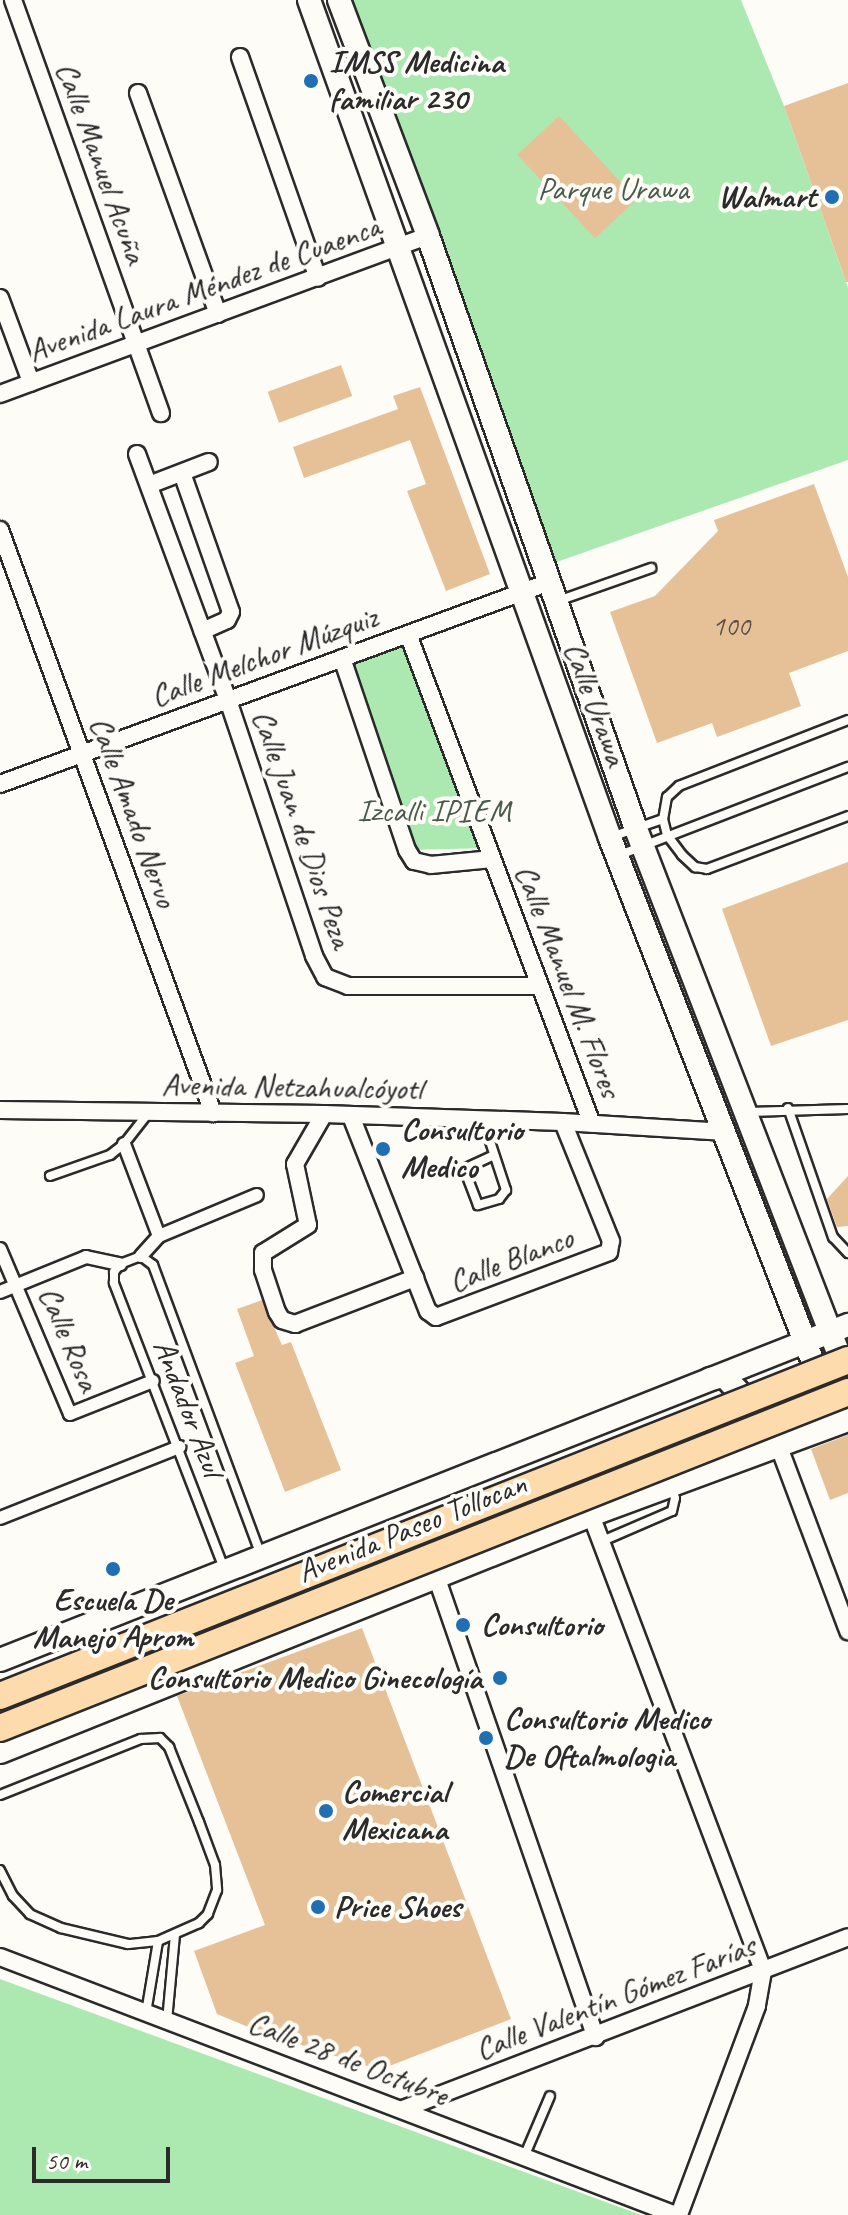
<!DOCTYPE html>
<meta charset="utf-8">
<style>
body{margin:0}
#map{position:relative;width:848px;height:2215px;overflow:hidden;background:#fdfcf7;font-family:Caveat,sans-serif}
div>[style]{position:absolute}
[style*='--x']{left:calc(var(--x)*1px);top:calc(var(--y)*1px);width:calc(var(--w)*1px);rotate:calc(var(--a)*1deg)}
.green>*{inset:0;background:#abe9b0}
.building>*{inset:0;background:#e6c197;transform-origin:0 0}
.roads{filter:drop-shadow(2px 0 #2b2b2b) drop-shadow(-2px 0 #2b2b2b) drop-shadow(0 2px #2b2b2b) drop-shadow(0 -2px #2b2b2b)}
.service>*{height:8px;margin:-4px;padding:0 4px;transform-origin:4px;border-radius:4px;background:#fdfcf7}
.pedestrian>*{height:12px;margin:-6px;padding:0 6px;transform-origin:6px;border-radius:6px;background:#fdfcf7}
.minor>*{height:16px;margin:-8px;padding:0 8px;transform-origin:8px;border-radius:8px;background:#fdfcf7}
.secondary>*{height:22px;margin:-11px;padding:0 11px;transform-origin:11px;border-radius:11px;background:#fdfcf7}
.bridges{filter:drop-shadow(2px 0 #2b2b2b) drop-shadow(-2px 0 #2b2b2b) drop-shadow(0 2px #2b2b2b) drop-shadow(0 -2px #2b2b2b)}
.trunk-bridge>*{height:26px;margin:-13px;padding:0 13px;transform-origin:13px;border-radius:13px;background:#fedbac}
.dots>*{width:22px;height:22px;translate:-50% -50%;box-sizing:border-box;border:4px solid #fdfcf7;border-radius:50%}
span{translate:-50% -50%;white-space:nowrap;text-align:center;line-height:1.15;-webkit-text-stroke:8px #fdfcf7;paint-order:stroke}
.number-label{font-size:28px;color:#5a5046}
.number-label span{-webkit-text-stroke-width:0}
.poi-label{font-size:32px;color:#2b2b2b;font-weight:700}
.left{translate:0 -50%;text-align:left}
.right{translate:-100% -50%;text-align:right}
.street-label{font-size:32px;color:#2b2b2b}
.park-label{font-size:32px;color:#4b5a4c}
.scale{position:absolute;left:32px;top:2147px;width:138px;height:36px;box-sizing:border-box;border:4px solid #2b2b2b;border-top:0;padding-left:10px;font-size:24px;line-height:28px;white-space:nowrap;color:#2b2b2b;-webkit-text-stroke:6px #fdfcf7;paint-order:stroke}
</style>
<div id="map">
<div class="green">
<div style="clip-path:polygon(344px 0,741px 0,784px 106px,848px 288px,848px 460px,548px 565px)"></div>
<div style="clip-path:polygon(408px 634px,488px 848px,407px 850px,342px 658px)"></div>
<div style="clip-path:polygon(0 1979px,641px 2215px,0 2215px)"></div>
</div>
<div class="building">
<div style="clip-path:polygon(848px 83px,848px 282px,846px 282px,784px 106px)"></div>
<div style="left:559px;top:116px;width:114px;height:57px;rotate:47deg"></div>
<div style="left:341px;top:365px;width:33px;height:78px;rotate:70deg"></div>
<div style="clip-path:polygon(420px 387px,490px 574px,446px 591px,407px 491px,426px 484px,410px 440px,304px 478px,293px 447px,398px 409px,393px 396px)"></div>
<div style="clip-path:polygon(814px 484px,848px 577px,848px 651px,789px 673px,801px 706px,717px 737px,712px 723px,657px 743px,610px 612px,655px 596px,718px 531px,714px 520px)"></div>
<div style="clip-path:polygon(848px 862px,848px 1020px,771px 1046px,722px 909px)"></div>
<div style="clip-path:polygon(848px 1176px,848px 1226px,837px 1227px,827px 1199px)"></div>
<div style="clip-path:polygon(262px 1300px,282px 1345px,291px 1342px,341px 1470px,285px 1492px,235px 1363px,254px 1356px,237px 1309px)"></div>
<div style="clip-path:polygon(848px 1435px,848px 1493px,830px 1500px,811px 1449px)"></div>
<div style="clip-path:polygon(362px 1628px,511px 2019px,379px 2070px,298px 2044px,299px 2048px,217px 2014px,194px 1951px,265px 1925px,177px 1696px)"></div>
</div>
<div class="roads">
<div class="service">
<div style="--x:558;--y:601;--w:99;--a:-19.5"></div>
<div style="--x:848;--y:720;--w:181;--a:158.7"></div>
<div style="--x:679;--y:786;--w:16;--a:137"></div>
<div style="--x:667;--y:797;--w:22;--a:100"></div>
<div style="--x:663;--y:819;--w:16;--a:76"></div>
<div style="--x:667;--y:835;--w:25;--a:53"></div>
<div style="--x:682;--y:855;--w:18;--a:43"></div>
<div style="--x:695;--y:867;--w:12;--a:9"></div>
<div style="--x:707;--y:869;--w:151;--a:-20.6"></div>
<div style="--x:611;--y:837;--w:55;--a:-19.1"></div>
<div style="--x:617;--y:856;--w:248;--a:-21.1"></div>
<div style="--x:788;--y:1108;--w:137;--a:70.8"></div>
<div style="--x:833;--y:1237;--w:22;--a:47"></div>
<div style="--x:749;--y:1112;--w:99;--a:-1.7"></div>
<div style="--x:483;--y:1120;--w:74;--a:71.8"></div>
<div style="--x:506;--y:1190;--w:11;--a:128"></div>
<div style="--x:499;--y:1199;--w:22;--a:164"></div>
<div style="--x:478;--y:1205;--w:39;--a:-111"></div>
<div style="--x:464;--y:1169;--w:33;--a:-25"></div>
<div style="--x:50;--y:1176;--w:64;--a:-19.3"></div>
<div style="--x:110;--y:1155;--w:18;--a:-38"></div>
<div style="--x:124;--y:1144;--w:41;--a:-52"></div>
<div style="--x:600;--y:1542;--w:78;--a:-23.3"></div>
<div style="--x:672;--y:1511;--w:13;--a:-77"></div>
<div style="--x:675;--y:1498;--w:13;--a:-108"></div>
<div style="--x:225;--y:1571;--w:309;--a:-111.1"></div>
<div style="--x:114;--y:1283;--w:11;--a:-90"></div>
<div style="--x:114;--y:1272;--w:10;--a:-53"></div>
<div style="--x:120;--y:1264;--w:22;--a:-21"></div>
<div style="--x:141;--y:1256;--w:15;--a:37"></div>
<div style="--x:153;--y:1265;--w:309;--a:69.6"></div>
<div style="--x:0;--y:1795;--w:152;--a:-21.7"></div>
<div style="--x:141;--y:1739;--w:19;--a:-3"></div>
<div style="--x:160;--y:1738;--w:13;--a:45"></div>
<div style="--x:169;--y:1747;--w:81;--a:68.2"></div>
<div style="--x:199;--y:1822;--w:46;--a:69.6"></div>
<div style="--x:215;--y:1865;--w:25;--a:85"></div>
<div style="--x:217;--y:1890;--w:26;--a:111"></div>
<div style="--x:208;--y:1914;--w:13;--a:135"></div>
<div style="--x:199;--y:1923;--w:45;--a:156.3"></div>
<div style="--x:158;--y:1941;--w:30;--a:174"></div>
<div style="--x:128;--y:1944;--w:69;--a:-166.6"></div>
<div style="--x:61;--y:1928;--w:34;--a:-156"></div>
<div style="--x:30;--y:1914;--w:25;--a:-133"></div>
<div style="--x:13;--y:1896;--w:29;--a:-117"></div>
<div style="--x:146;--y:2013;--w:73;--a:-80.5"></div>
<div style="--x:167;--y:2021;--w:86;--a:-84.7"></div>
<div style="--x:524;--y:2157;--w:66;--a:-66.9"></div>
</div>
<div class="pedestrian">
<div style="--x:124;--y:1144;--w:98;--a:69.2"></div>
<div style="--x:159;--y:1236;--w:27;--a:132"></div>
<div style="--x:159;--y:1236;--w:106;--a:-22.7"></div>
<div style="--x:0;--y:1249;--w:179;--a:67"></div>
<div style="--x:70;--y:1414;--w:89;--a:-21.7"></div>
<div style="--x:0;--y:1292;--w:93;--a:-22.1"></div>
<div style="--x:86;--y:1257;--w:35;--a:12"></div>
<div style="--x:0;--y:1518;--w:193;--a:-21.6"></div>
</div>
<div class="minor">
<div style="--x:13;--y:0;--w:439;--a:70.3"></div>
<div style="--x:240;--y:57;--w:234;--a:70.6"></div>
<div style="--x:138;--y:93;--w:235;--a:70.1"></div>
<div style="--x:0;--y:298;--w:90;--a:69.7"></div>
<div style="--x:0;--y:394;--w:456;--a:-20.3"></div>
<div style="--x:137;--y:454;--w:262;--a:69.7"></div>
<div style="--x:228;--y:700;--w:270;--a:71.4"></div>
<div style="--x:314;--y:956;--w:24;--a:62"></div>
<div style="--x:325;--y:977;--w:25;--a:21"></div>
<div style="--x:348;--y:986;--w:191;--a:0"></div>
<div style="--x:182;--y:473;--w:147;--a:70.6"></div>
<div style="--x:231;--y:612;--w:9;--a:117"></div>
<div style="--x:227;--y:620;--w:27;--a:156"></div>
<div style="--x:149;--y:485;--w:64;--a:-21"></div>
<div style="--x:0;--y:530;--w:621;--a:69.93"></div>
<div style="--x:408;--y:634;--w:523;--a:69.42"></div>
<div style="--x:342;--y:658;--w:203;--a:71.3"></div>
<div style="--x:407;--y:850;--w:13;--a:58"></div>
<div style="--x:414;--y:861;--w:17;--a:13"></div>
<div style="--x:431;--y:865;--w:61;--a:-5.6"></div>
<div style="--x:0;--y:784;--w:583;--a:-20.18"></div>
<div style="--x:0;--y:1110;--w:324;--a:0.7"></div>
<div style="--x:324;--y:1114;--w:239;--a:1.9"></div>
<div style="--x:563;--y:1122;--w:163;--a:3.5"></div>
<div style="--x:324;--y:1114;--w:58;--a:120.1"></div>
<div style="--x:295;--y:1164;--w:62;--a:78"></div>
<div style="--x:308;--y:1225;--w:53;--a:148.1"></div>
<div style="--x:263;--y:1253;--w:17;--a:90"></div>
<div style="--x:263;--y:1270;--w:44;--a:71.6"></div>
<div style="--x:277;--y:1312;--w:9;--a:58"></div>
<div style="--x:282;--y:1320;--w:14;--a:17"></div>
<div style="--x:295;--y:1324;--w:129;--a:-21"></div>
<div style="--x:351;--y:1116;--w:210;--a:68.5"></div>
<div style="--x:428;--y:1311;--w:10;--a:37"></div>
<div style="--x:436;--y:1317;--w:185;--a:-20.6"></div>
<div style="--x:609;--y:1252;--w:11;--a:-80"></div>
<div style="--x:611;--y:1241;--w:128;--a:-112"></div>
<div style="--x:779;--y:1447;--w:197;--a:69.4"></div>
<div style="--x:591;--y:1515;--w:487;--a:69.3"></div>
<div style="--x:763;--y:1971;--w:36;--a:100"></div>
<div style="--x:757;--y:2006;--w:223;--a:110.5"></div>
<div style="--x:437;--y:1579;--w:485;--a:70.9"></div>
<div style="--x:0;--y:1957;--w:724;--a:20.89"></div>
<div style="--x:403;--y:2109;--w:477;--a:-21.1"></div>
</div>
<div class="secondary">
<div style="--x:309;--y:0;--w:890;--a:70.24"></div>
<div style="--x:610;--y:838;--w:628;--a:68.83"></div>
<div style="--x:339;--y:0;--w:252;--a:69.3"></div>
<div style="--x:428;--y:236;--w:628;--a:70.67"></div>
<div style="--x:636;--y:829;--w:589;--a:68.89"></div>
<div style="--x:710;--y:1379;--w:14;--a:-12"></div>
<div style="--x:724;--y:1376;--w:35;--a:47"></div>
<div style="--x:748;--y:1402;--w:23;--a:80"></div>
<div style="--x:752;--y:1425;--w:19;--a:99"></div>
<div style="--x:0;--y:1660;--w:912;--a:-21.56"></div>
<div style="--x:0;--y:1752;--w:637;--a:-21.85"></div>
<div style="--x:591;--y:1515;--w:274;--a:-20.3"></div>
</div>
</div>
<div class="bridges">
<div class="trunk-bridge">
<div style="--x:0;--y:1696;--w:912;--a:-21.61"></div>
<div style="--x:0;--y:1728;--w:912;--a:-21.61"></div>
</div>
</div>
<div class="dots">
<div style="left:311px;top:81px;background:#1f6fb2"></div>
<div style="left:832px;top:197px;background:#1f6fb2"></div>
<div style="left:383px;top:1149px;background:#1f6fb2"></div>
<div style="left:113px;top:1569px;background:#1f6fb2"></div>
<div style="left:463px;top:1625px;background:#1f6fb2"></div>
<div style="left:500px;top:1678px;background:#1f6fb2"></div>
<div style="left:486px;top:1738px;background:#1f6fb2"></div>
<div style="left:326px;top:1811px;background:#1f6fb2"></div>
<div style="left:318px;top:1907px;background:#1f6fb2"></div>
</div>
<div class="number-label">
<span style="left:731px;top:626px">100</span>
</div>
<div class="poi-label">
<span class="left" style="left:329px;top:81px">IMSS Medicina<br>familiar 230</span>
<span class="right" style="left:816px;top:197px">Walmart</span>
<span class="left" style="left:401px;top:1149px">Consultorio<br>Medico</span>
<span style="left:113px;top:1619px">Escuela De<br>Manejo Aprom</span>
<span class="left" style="left:481px;top:1625px">Consultorio</span>
<span class="right" style="left:482px;top:1678px">Consultorio Medico Ginecología</span>
<span class="left" style="left:504px;top:1738px">Consultorio Medico<br>De Oftalmologia</span>
<span class="left" style="left:342px;top:1811px">Comercial<br>Mexicana</span>
<span class="left" style="left:334px;top:1907px">Price Shoes</span>
</div>
<div class="street-label">
<span style="left:101px;top:163px;rotate:70deg">Calle Manuel Acuña</span>
<span style="left:204px;top:289px;rotate:-20deg">Avenida Laura Méndez de Cuaenca</span>
<span style="left:264px;top:657px;rotate:-20deg">Calle Melchor Múzquiz</span>
<span style="left:595px;top:704px;rotate:70deg">Calle Urawa</span>
<span style="left:133px;top:812px;rotate:70deg">Calle Amado Nervo</span>
<span style="left:302px;top:829px;rotate:71deg">Calle Juan de Dios Peza</span>
<span style="left:568px;top:981px;rotate:69deg">Calle Manuel M. Flores</span>
<span style="left:292px;top:1087px;rotate:1deg">Avenida Netzahualcóyotl</span>
<span style="left:511px;top:1260px;rotate:-21deg">Calle Blanco</span>
<span style="left:69px;top:1339px;rotate:67deg">Calle Rosa</span>
<span style="left:188px;top:1408px;rotate:69deg">Andador Azul</span>
<span style="left:412px;top:1528px;rotate:-22deg">Avenida Paseo Tollocan</span>
<span style="left:615px;top:1998px;rotate:-21deg">Calle Valentín Gómez Farías</span>
<span style="left:348px;top:2059px;rotate:21deg">Calle 28 de Octubre</span>
</div>
<div class="park-label">
<span style="left:613px;top:189px">Parque Urawa</span>
<span style="left:434px;top:811px">Izcalli IPIEM</span>
</div>
<div class="scale">50 m</div>
</div>
